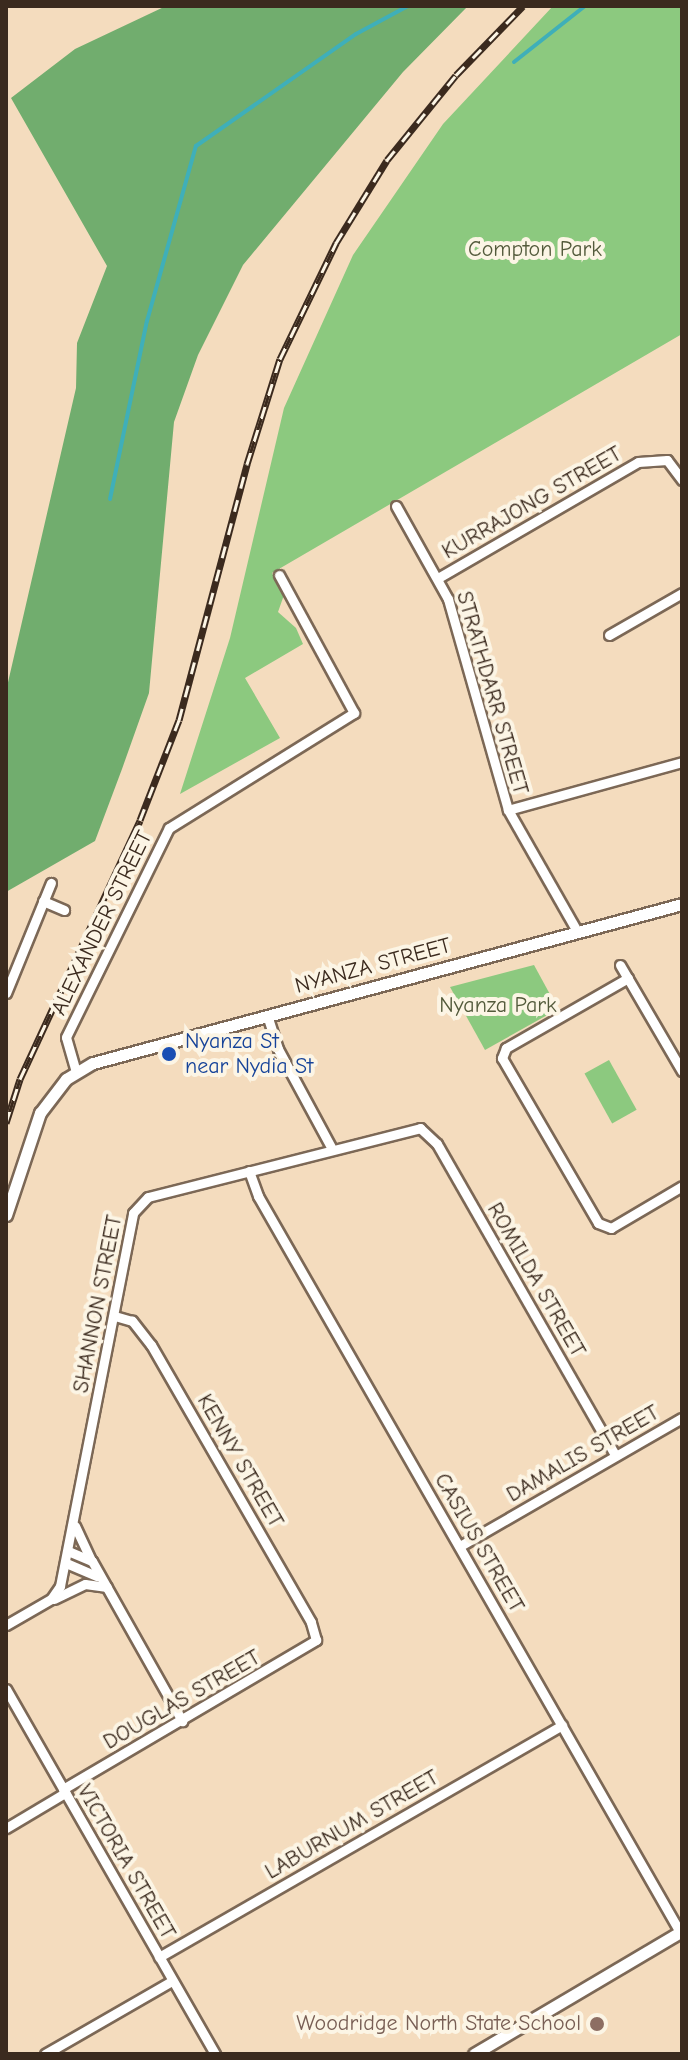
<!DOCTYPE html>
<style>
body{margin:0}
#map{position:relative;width:688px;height:2060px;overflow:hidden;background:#f4dcbe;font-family:"Comic Neue",sans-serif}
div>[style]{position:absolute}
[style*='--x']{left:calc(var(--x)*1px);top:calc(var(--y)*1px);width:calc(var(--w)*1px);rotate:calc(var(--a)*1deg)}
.green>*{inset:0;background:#8cc97f;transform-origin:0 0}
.forest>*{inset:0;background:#71ad6e}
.stream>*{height:4px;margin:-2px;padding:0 2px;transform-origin:2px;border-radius:2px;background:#3fafb9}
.roads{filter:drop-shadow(2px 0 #7c6856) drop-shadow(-2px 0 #7c6856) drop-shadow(0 2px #7c6856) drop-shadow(0 -2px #7c6856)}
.minor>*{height:9px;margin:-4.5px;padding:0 4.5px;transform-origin:4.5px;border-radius:4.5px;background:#fff}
.tertiary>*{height:11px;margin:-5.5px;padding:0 5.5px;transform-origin:5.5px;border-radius:5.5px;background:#fff}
.rail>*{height:7px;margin-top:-3.5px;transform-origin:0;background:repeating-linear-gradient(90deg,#fcf5e5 0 12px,#3b2a1e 0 24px);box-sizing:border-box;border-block:2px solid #3b2a1e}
.dots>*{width:22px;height:22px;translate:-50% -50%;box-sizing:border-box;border:4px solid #fcf5e5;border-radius:50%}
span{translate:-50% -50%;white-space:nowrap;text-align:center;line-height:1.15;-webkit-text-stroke:8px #fcf5e5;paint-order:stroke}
.park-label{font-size:22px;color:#535a3b}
.street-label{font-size:22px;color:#3b2a1e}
.transit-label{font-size:22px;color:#164399}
.left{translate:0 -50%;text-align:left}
.education-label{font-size:22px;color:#785e54}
.right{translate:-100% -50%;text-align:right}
.frame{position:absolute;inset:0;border:8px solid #3b2a1e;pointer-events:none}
</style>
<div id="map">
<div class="green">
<div style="clip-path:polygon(553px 6px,682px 6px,682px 334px,272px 573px,284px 595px,278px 612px,296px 628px,303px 644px,245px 678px,280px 738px,180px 794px,230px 638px,284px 408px,353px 255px,443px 124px)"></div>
<div style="clip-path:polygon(534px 965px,558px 1009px,485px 1050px,450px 987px)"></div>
<div style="left:609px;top:1060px;width:57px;height:28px;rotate:61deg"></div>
</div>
<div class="forest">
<div style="clip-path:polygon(166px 6px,468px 6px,403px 72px,243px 265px,198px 355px,174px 422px,149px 693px,122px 769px,95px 841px,6px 892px,6px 691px,76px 388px,77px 343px,107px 266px,11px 98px,75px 49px)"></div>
</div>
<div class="stream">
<div style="--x:514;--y:62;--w:90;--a:-38.3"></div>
<div style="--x:110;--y:499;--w:182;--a:-78.3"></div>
<div style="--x:147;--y:321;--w:182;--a:-74.4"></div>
<div style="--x:196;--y:146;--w:195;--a:-35"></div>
<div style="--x:356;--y:34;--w:59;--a:-28.3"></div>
</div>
<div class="roads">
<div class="minor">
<div style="--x:396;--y:506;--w:107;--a:60.8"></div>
<div style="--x:448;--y:599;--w:219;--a:74.1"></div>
<div style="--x:508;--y:810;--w:139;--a:60.3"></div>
<div style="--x:438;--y:578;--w:231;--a:-30.1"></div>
<div style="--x:638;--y:462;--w:29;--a:-4"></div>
<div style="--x:667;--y:460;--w:25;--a:53"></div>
<div style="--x:609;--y:635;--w:84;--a:-29.9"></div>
<div style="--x:508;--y:810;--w:180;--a:-15.4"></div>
<div style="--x:43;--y:901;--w:23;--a:23"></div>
<div style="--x:620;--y:965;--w:123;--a:59.7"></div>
<div style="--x:628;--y:978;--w:141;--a:150.2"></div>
<div style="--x:506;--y:1048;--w:11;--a:112"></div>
<div style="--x:502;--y:1058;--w:191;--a:59.8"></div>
<div style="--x:598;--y:1223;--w:14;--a:21"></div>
<div style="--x:611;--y:1228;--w:82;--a:-30.6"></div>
<div style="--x:6;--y:993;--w:119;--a:-67.8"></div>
<div style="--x:267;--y:1015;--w:36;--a:72"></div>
<div style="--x:278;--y:1049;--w:111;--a:61.6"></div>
<div style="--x:76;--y:1072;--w:36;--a:-106"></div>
<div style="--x:66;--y:1037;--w:233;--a:-63.8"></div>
<div style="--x:169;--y:828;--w:218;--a:-31.9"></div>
<div style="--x:354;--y:713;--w:157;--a:-118.5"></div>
<div style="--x:249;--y:1171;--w:27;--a:70"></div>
<div style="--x:258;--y:1196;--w:848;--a:60.17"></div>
<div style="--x:75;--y:1526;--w:38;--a:65"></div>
<div style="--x:460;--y:1546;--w:256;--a:-30"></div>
<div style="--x:68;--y:1551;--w:26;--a:23"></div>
<div style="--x:92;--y:1561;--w:184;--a:60.6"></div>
<div style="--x:66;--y:1563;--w:34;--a:23"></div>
<div style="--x:54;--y:1599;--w:34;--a:-26"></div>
<div style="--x:85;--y:1584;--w:22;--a:8"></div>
<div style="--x:6;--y:1625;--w:52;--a:-30"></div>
<div style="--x:51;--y:1599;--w:16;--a:-55"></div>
<div style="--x:60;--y:1586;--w:380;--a:-78.9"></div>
<div style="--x:133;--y:1213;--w:22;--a:-47"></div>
<div style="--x:148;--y:1197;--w:281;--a:-14.2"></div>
<div style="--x:420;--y:1128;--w:23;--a:43"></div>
<div style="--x:437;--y:1144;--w:358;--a:60.2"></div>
<div style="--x:6;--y:1689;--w:421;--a:60.2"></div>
<div style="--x:63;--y:1789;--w:294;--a:-30.5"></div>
<div style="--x:316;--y:1640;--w:19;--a:-106"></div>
<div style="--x:311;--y:1622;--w:320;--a:-120"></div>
<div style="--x:151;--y:1345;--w:31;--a:-128"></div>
<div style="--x:132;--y:1321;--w:18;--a:-164"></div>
<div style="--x:6;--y:1828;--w:69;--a:-30.7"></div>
<div style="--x:159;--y:1957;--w:465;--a:-29.9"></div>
<div style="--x:45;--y:2054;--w:146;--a:-29.9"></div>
</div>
<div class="tertiary">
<div style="--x:6;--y:1215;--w:108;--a:-71.6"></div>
<div style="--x:40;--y:1113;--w:43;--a:-52.6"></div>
<div style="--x:66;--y:1079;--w:31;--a:-31"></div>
<div style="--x:93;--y:1063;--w:610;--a:-15.11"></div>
<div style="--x:474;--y:2054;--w:242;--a:-30.6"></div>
</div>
</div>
<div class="rail">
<div style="--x:6;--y:1123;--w:46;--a:-72.3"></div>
<div style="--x:20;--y:1079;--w:285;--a:-65.1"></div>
<div style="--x:140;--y:820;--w:107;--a:-68.7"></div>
<div style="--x:179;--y:720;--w:265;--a:-75.1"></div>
<div style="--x:247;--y:464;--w:110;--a:-72.6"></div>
<div style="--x:280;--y:359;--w:129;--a:-64.2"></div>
<div style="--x:336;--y:243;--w:97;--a:-58.4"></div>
<div style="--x:387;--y:160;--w:109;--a:-50.9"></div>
<div style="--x:456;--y:75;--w:96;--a:-45.8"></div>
</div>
<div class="dots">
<div style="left:169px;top:1054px;background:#1a4fb4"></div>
<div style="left:597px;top:2024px;background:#8d6e63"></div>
</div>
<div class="park-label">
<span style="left:535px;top:250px">Compton Park</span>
<span style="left:498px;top:1006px">Nyanza Park</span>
</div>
<div class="street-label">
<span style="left:532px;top:503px;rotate:-30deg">KURRAJONG STREET</span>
<span style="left:492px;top:693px;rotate:74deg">STRATHDARR STREET</span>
<span style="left:102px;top:923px;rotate:-64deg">ALEXANDER STREET</span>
<span style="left:373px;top:966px;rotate:-15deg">NYANZA STREET</span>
<span style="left:536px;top:1280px;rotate:60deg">ROMILDA STREET</span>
<span style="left:98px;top:1304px;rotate:-79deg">SHANNON STREET</span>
<span style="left:583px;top:1454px;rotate:-30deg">DAMALIS STREET</span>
<span style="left:240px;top:1461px;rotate:60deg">KENNY STREET</span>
<span style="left:479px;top:1543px;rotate:60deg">CASIUS STREET</span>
<span style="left:182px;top:1700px;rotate:-30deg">DOUGLAS STREET</span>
<span style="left:352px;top:1825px;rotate:-30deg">LABURNUM STREET</span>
<span style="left:126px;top:1862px;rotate:60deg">VICTORIA STREET</span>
</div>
<div class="transit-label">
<span class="left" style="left:185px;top:1054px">Nyanza St<br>near Nydia St</span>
</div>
<div class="education-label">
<span class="right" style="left:581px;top:2024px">Woodridge North State School</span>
</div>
<div class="frame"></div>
</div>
